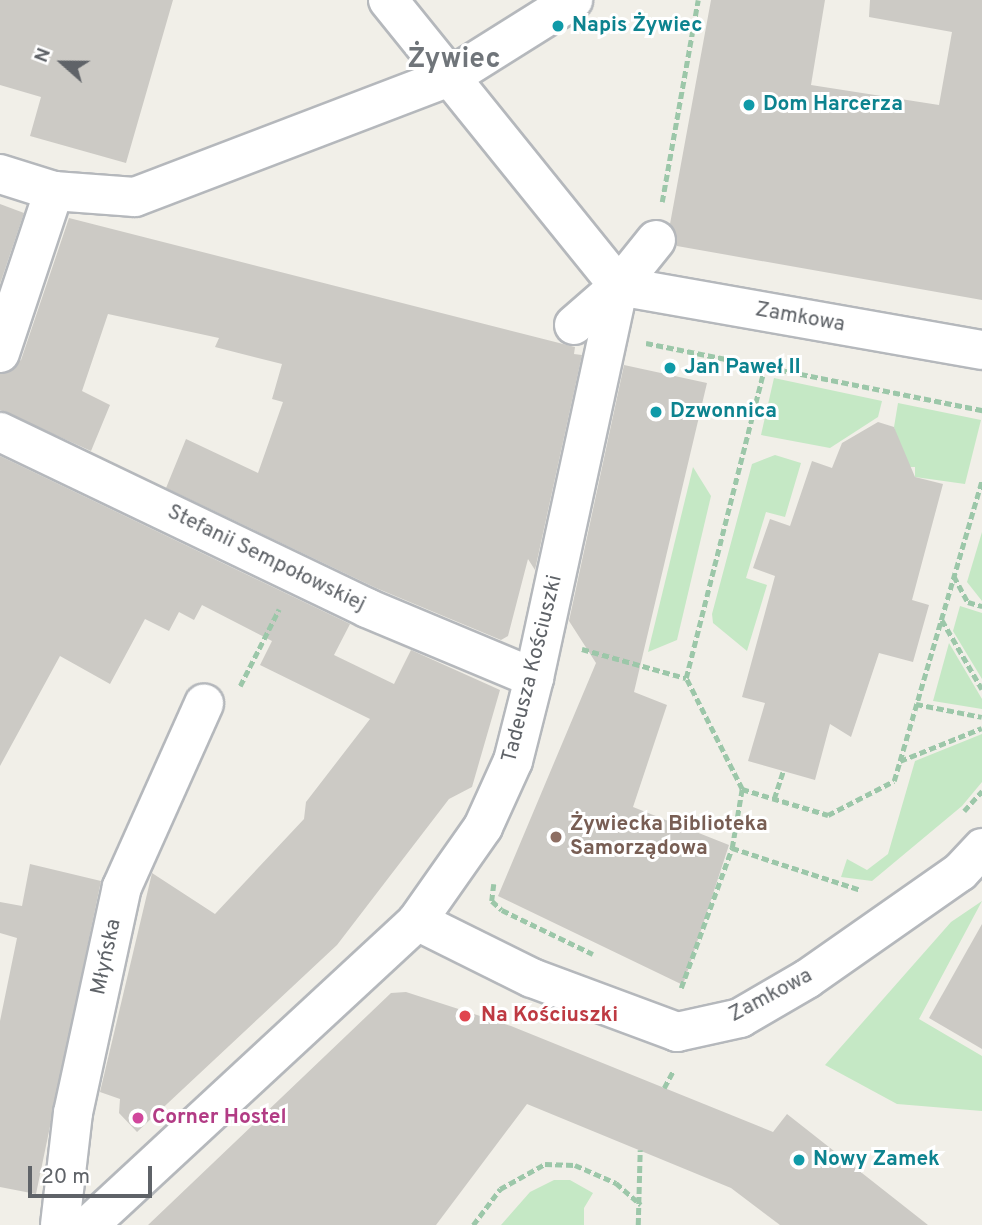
<!DOCTYPE html>
<meta charset="utf-8">
<style>
body{margin:0}
#map{position:relative;width:982px;height:1225px;overflow:hidden;background:#f1efe8;font-family:Overpass,sans-serif}
div>[style]{position:absolute}
[style*='--x']{left:calc(var(--x)*1px);top:calc(var(--y)*1px);width:calc(var(--w)*1px);rotate:calc(var(--a)*1deg)}
.green>*{inset:0;background:#c5e8c5}
.building>*{inset:0;background:#cccac5}
.path>*{height:4.5px;margin-top:-2.25px;transform-origin:0;background:repeating-linear-gradient(90deg,#9cc7a9 0 7px,transparent 0 10.5px)}
.roads{filter:drop-shadow(2px 0 #b5b8bc) drop-shadow(-2px 0 #b5b8bc) drop-shadow(0 2px #b5b8bc) drop-shadow(0 -2px #b5b8bc)}
.street>*{height:38px;margin:-19px;padding:0 19px;transform-origin:19px;border-radius:19px;background:#fff}
.secondary>*{height:38px;margin:-19px;padding:0 19px;transform-origin:19px;border-radius:19px;background:#fff}
.dots>*{width:19px;height:19px;translate:-50% -50%;box-sizing:border-box;border:4px solid #fff;border-radius:50%}
span{translate:-50% -50%;white-space:nowrap;text-align:center;line-height:1.15;-webkit-text-stroke:6px #fff;paint-order:stroke}
.culture-label{font-size:21px;color:#0d838f;font-weight:700}
.left{translate:0 -50%;text-align:left}
.street-label{font-size:21px;color:#5f6368}
.education-label{font-size:21px;color:#785e54;font-weight:700}
.health-label{font-size:21px;color:#be3a42;font-weight:700}
.hotel-label{font-size:21px;color:#b23c85;font-weight:700}
.district-label{font-size:28px;color:#70757a;font-weight:700}
.north{position:absolute;left:28px;top:28px;width:70px;height:70px;-webkit-text-stroke:5px #fff;paint-order:stroke;rotate:291deg;font-size:19px;font-weight:700;line-height:28px;text-align:center;color:#5f6368}
.north::after{content:'';display:block;margin:auto;width:24px;height:32px;background:#5f6368;clip-path:polygon(50% 0,100% 100%,50% 72%,0 100%)}
.scale{position:absolute;left:28px;top:1166px;width:124px;height:32px;box-sizing:border-box;border:4px solid #5f6368;border-top:0;padding-left:9px;font-size:21px;line-height:24px;white-space:nowrap;color:#5f6368;-webkit-text-stroke:5px #fff;paint-order:stroke}
</style>
<div id="map">
<div class="green">
<div style="clip-path:polygon(774px 378px,882px 401px,878px 417px,830px 448px,761px 435px)"></div>
<div style="clip-path:polygon(898px 403px,981px 420px,965px 484px,915px 477px,915px 467px,905px 467px,894px 427px)"></div>
<div style="clip-path:polygon(775px 455px,801px 463px,785px 517px,766px 512px,746px 578px,767px 585px,747px 651px,713px 623px,712px 614px,752px 464px)"></div>
<div style="clip-path:polygon(693px 467px,711px 496px,677px 640px,648px 652px)"></div>
<div style="clip-path:polygon(982px 532px,982px 601px,967px 582px)"></div>
<div style="clip-path:polygon(960px 606px,982px 613px,982px 679px,953px 631px)"></div>
<div style="clip-path:polygon(949px 643px,982px 699px,982px 709px,933px 701px)"></div>
<div style="clip-path:polygon(982px 734px,982px 782px,962px 806px,872px 881px,841px 877px,847px 859px,867px 870px,888px 854px,915px 761px)"></div>
<div style="clip-path:polygon(982px 901px,919px 1019px,982px 1056px,982px 1111px,897px 1104px,825px 1065px,951px 922px)"></div>
<div style="clip-path:polygon(554px 1180px,570px 1180px,593px 1193px,584px 1208px,584px 1225px,501px 1225px,530px 1192px)"></div>
</div>
<div class="building">
<div style="clip-path:polygon(0 0,173px 0,126px 163px,30px 136px,41px 97px,0 85px)"></div>
<div style="clip-path:polygon(711px 0,825px 0,811px 85px,939px 105px,952px 32px,869px 17px,870px 0,982px 0,982px 300px,677px 246px,670px 224px)"></div>
<div style="clip-path:polygon(0 204px,24px 213px,0 284px)"></div>
<div style="clip-path:polygon(69px 218px,575px 347px,574px 354px,582px 355px,535px 570px,528px 559px,508px 636px,501px 640px,376px 588px,166px 488px,186px 439px,258px 473px,283px 402px,272px 399px,282px 364px,215px 347px,219px 338px,108px 314px,82px 391px,110px 405px,91px 451px,0 410px,0 374px,21px 360px)"></div>
<div style="clip-path:polygon(624px 365px,707px 383px,634px 692px,667px 705px,633px 807px,729px 845px,683px 985px,498px 896px,596px 663px,569px 621px)"></div>
<div style="clip-path:polygon(878px 422px,894px 427px,915px 477px,943px 484px,912px 600px,929px 605px,913px 662px,879px 653px,851px 737px,830px 724px,815px 780px,748px 761px,765px 703px,742px 697px,775px 576px,753px 568px,770px 519px,790px 526px,812px 461px,832px 468px,842px 443px)"></div>
<div style="clip-path:polygon(0 456px,350px 624px,334px 655px,394px 684px,411px 650px,500px 690px,472px 787px,449px 799px,337px 945px,137px 1132px,119px 1113px,120px 1099px,100px 1092px,152px 873px,215px 914px,304px 819px,306px 802px,370px 719px,260px 665px,272px 641px,202px 605px,194px 620px,179px 612px,169px 631px,145px 619px,110px 684px,60px 656px,0 766px)"></div>
<div style="clip-path:polygon(30px 864px,101px 881px,36px 1194px,0 1187px,0 1021px,17px 938px,0 933px,0 902px,22px 906px)"></div>
<div style="clip-path:polygon(982px 924px,982px 1049px,929px 1018px)"></div>
<div style="clip-path:polygon(406px 992px,511px 1026px,773px 1132px,787px 1114px,928px 1225px,780px 1225px,731px 1188px,527px 1104px,436px 1225px,148px 1225px,391px 993px)"></div>
</div>
<div class="path">
<div style="--x:662;--y:202;--w:205;--a:-79.9"></div>
<div style="--x:646;--y:343;--w:343;--a:11.3"></div>
<div style="--x:954;--y:576;--w:30;--a:62"></div>
<div style="--x:968;--y:602;--w:15;--a:16"></div>
<div style="--x:942;--y:620;--w:80;--a:59.9"></div>
<div style="--x:582;--y:649;--w:108;--a:15.6"></div>
<div style="--x:240;--y:686;--w:86;--a:-63.1"></div>
<div style="--x:916;--y:704;--w:67;--a:11.1"></div>
<div style="--x:900;--y:761;--w:88;--a:-21.9"></div>
<div style="--x:742;--y:789;--w:90;--a:16.8"></div>
<div style="--x:828;--y:815;--w:74;--a:-27.3"></div>
<div style="--x:894;--y:781;--w:313;--a:-73.7"></div>
<div style="--x:774;--y:799;--w:29;--a:-72"></div>
<div style="--x:964;--y:811;--w:27;--a:-48"></div>
<div style="--x:732;--y:848;--w:136;--a:18"></div>
<div style="--x:494;--y:884;--w:17;--a:97"></div>
<div style="--x:492;--y:901;--w:13;--a:42"></div>
<div style="--x:502;--y:910;--w:101;--a:25.8"></div>
<div style="--x:681;--y:988;--w:149;--a:-70"></div>
<div style="--x:732;--y:848;--w:60;--a:-80.4"></div>
<div style="--x:742;--y:789;--w:124;--a:-116.8"></div>
<div style="--x:686;--y:678;--w:323;--a:-75.8"></div>
<div style="--x:664;--y:1088;--w:19;--a:-62"></div>
<div style="--x:473;--y:1225;--w:45;--a:-53.1"></div>
<div style="--x:500;--y:1189;--w:51;--a:-29.1"></div>
<div style="--x:545;--y:1164;--w:30;--a:2"></div>
<div style="--x:575;--y:1165;--w:45;--a:23.7"></div>
<div style="--x:616;--y:1183;--w:33;--a:41"></div>
<div style="--x:638;--y:1225;--w:75;--a:-88.5"></div>
</div>
<div class="roads">
<div class="street">
<div style="--x:388;--y:0;--w:368;--a:51.1"></div>
<div style="--x:0;--y:174;--w:57;--a:17.5"></div>
<div style="--x:54;--y:191;--w:81;--a:4.2"></div>
<div style="--x:135;--y:197;--w:339;--a:-20.9"></div>
<div style="--x:452;--y:76;--w:143;--a:-32.1"></div>
<div style="--x:574;--y:325;--w:60;--a:-40.9"></div>
<div style="--x:619;--y:286;--w:59;--a:-51.2"></div>
<div style="--x:0;--y:353;--w:171;--a:-71.6"></div>
<div style="--x:0;--y:432;--w:407;--a:25.6"></div>
<div style="--x:367;--y:608;--w:181;--a:22.7"></div>
<div style="--x:60;--y:1225;--w:113;--a:-83.4"></div>
<div style="--x:73;--y:1113;--w:231;--a:-77.8"></div>
<div style="--x:122;--y:887;--w:201;--a:-65.9"></div>
</div>
<div class="secondary">
<div style="--x:417;--y:921;--w:128;--a:26.4"></div>
<div style="--x:532;--y:978;--w:155;--a:20.4"></div>
<div style="--x:677;--y:1032;--w:65;--a:-12.5"></div>
<div style="--x:740;--y:1018;--w:78;--a:-30.2"></div>
<div style="--x:807;--y:979;--w:187;--a:-35"></div>
<div style="--x:960;--y:872;--w:33;--a:-47"></div>
<div style="--x:89;--y:1225;--w:447;--a:-42.8"></div>
<div style="--x:417;--y:921;--w:115;--a:-54.9"></div>
<div style="--x:483;--y:827;--w:72;--a:-65.6"></div>
<div style="--x:513;--y:761;--w:86;--a:-75.8"></div>
<div style="--x:534;--y:678;--w:401;--a:-77.8"></div>
<div style="--x:619;--y:286;--w:369;--a:10"></div>
</div>
</div>
<div class="dots">
<div style="left:558px;top:26px;background:#0f9aa8"></div>
<div style="left:749px;top:105px;background:#0f9aa8"></div>
<div style="left:670px;top:368px;background:#0f9aa8"></div>
<div style="left:656px;top:412px;background:#0f9aa8"></div>
<div style="left:556px;top:837px;background:#8d6e63"></div>
<div style="left:465px;top:1016px;background:#e0444e"></div>
<div style="left:138px;top:1118px;background:#d1479c"></div>
<div style="left:799px;top:1160px;background:#0f9aa8"></div>
</div>
<div class="culture-label">
<span class="left" style="left:572px;top:26px">Napis Żywiec</span>
<span class="left" style="left:763px;top:105px">Dom Harcerza</span>
<span class="left" style="left:684px;top:368px">Jan Paweł II</span>
<span class="left" style="left:670px;top:412px">Dzwonnica</span>
<span class="left" style="left:813px;top:1160px">Nowy Zamek</span>
</div>
<div class="street-label">
<span style="left:800px;top:318px;rotate:10deg">Zamkowa</span>
<span style="left:266px;top:559px;rotate:26deg">Stefanii Sempołowskiej</span>
<span style="left:533px;top:669px;rotate:-76deg">Tadeusza Kościuszki</span>
<span style="left:107px;top:957px;rotate:-78deg">Młyńska</span>
<span style="left:771px;top:996px;rotate:-28deg">Zamkowa</span>
</div>
<div class="education-label">
<span class="left" style="left:570px;top:837px">Żywiecka Biblioteka<br>Samorządowa</span>
</div>
<div class="health-label">
<span class="left" style="left:481px;top:1016px">Na Kościuszki</span>
</div>
<div class="hotel-label">
<span class="left" style="left:152px;top:1118px">Corner Hostel</span>
</div>
<div class="district-label">
<span style="left:454px;top:60px">Żywiec</span>
</div>
<div class="north">N</div>
<div class="scale">20 m</div>
</div>
